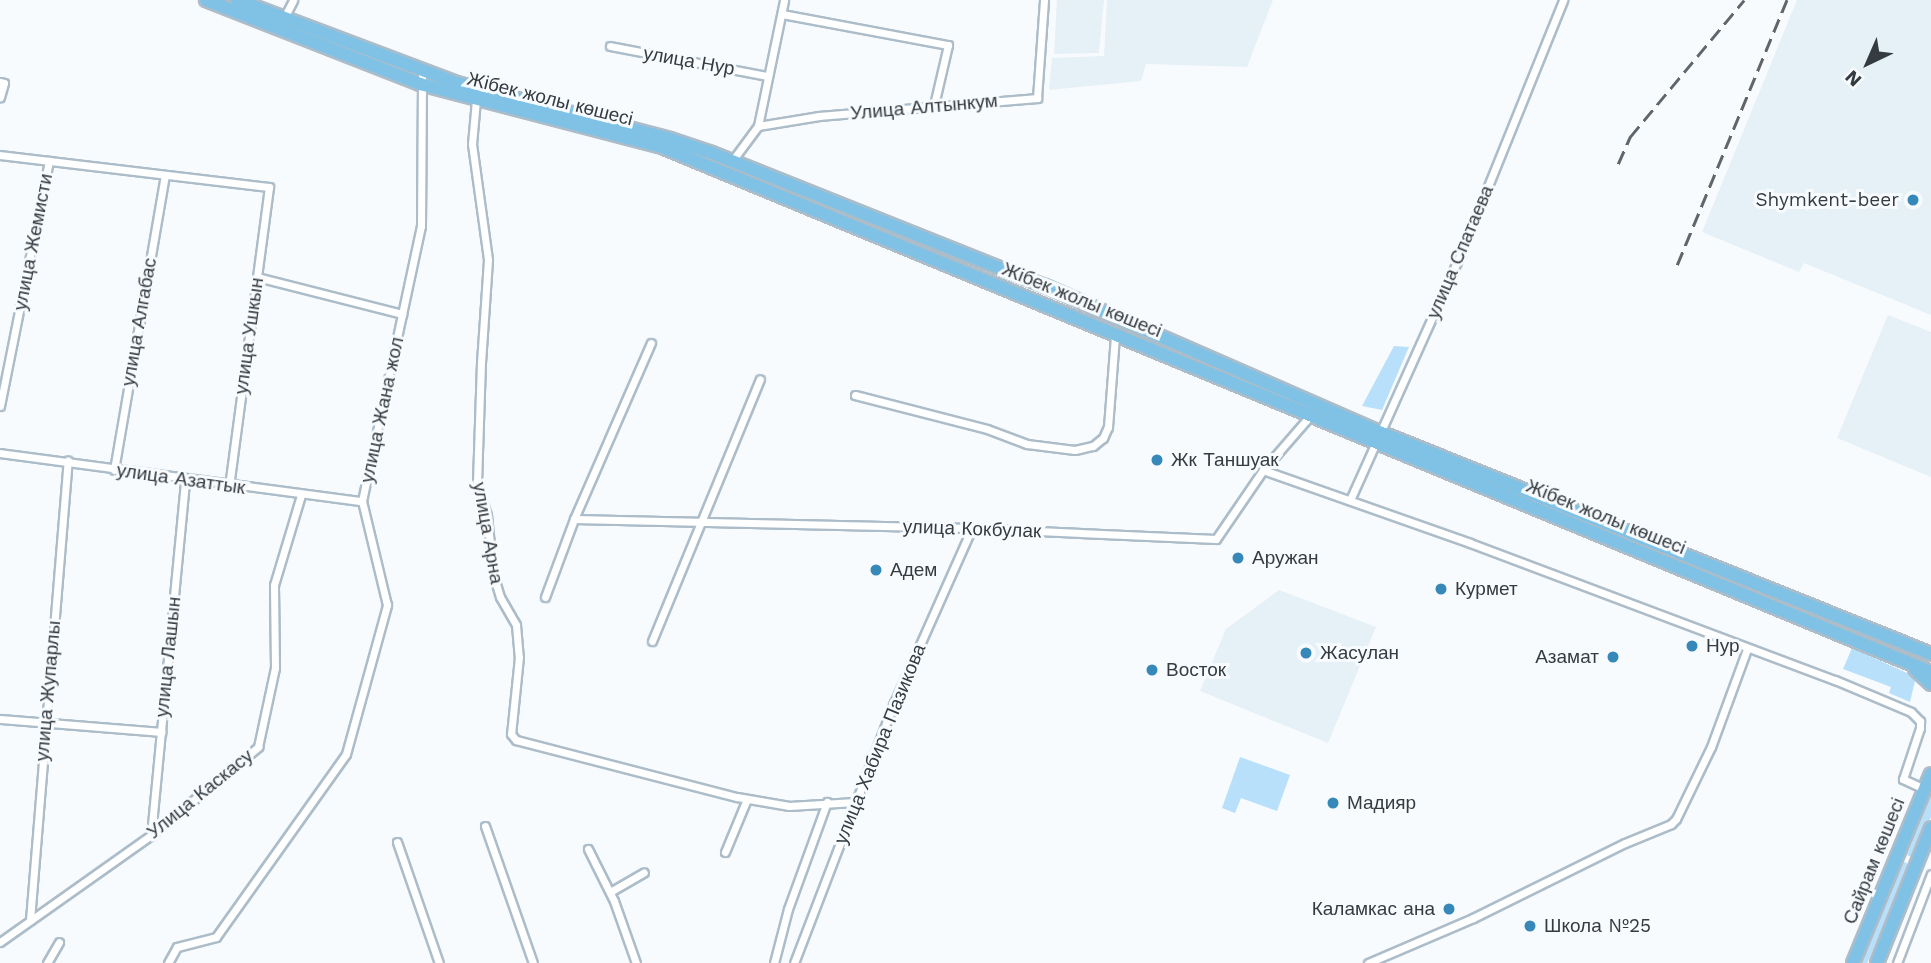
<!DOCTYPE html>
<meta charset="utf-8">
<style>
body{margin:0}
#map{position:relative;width:1931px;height:963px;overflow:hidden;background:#f8fbfe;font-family:"Work Sans",sans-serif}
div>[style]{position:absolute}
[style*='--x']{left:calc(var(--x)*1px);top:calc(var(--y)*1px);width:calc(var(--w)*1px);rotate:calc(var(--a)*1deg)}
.built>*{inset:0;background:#e6f0f7}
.green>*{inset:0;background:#b8e0fb;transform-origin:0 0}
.roads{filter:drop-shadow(2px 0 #acbdc9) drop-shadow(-2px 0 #acbdc9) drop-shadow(0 2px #acbdc9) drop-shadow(0 -2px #acbdc9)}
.minor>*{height:7px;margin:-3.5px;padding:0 3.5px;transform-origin:3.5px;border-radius:3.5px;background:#fff}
.primary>*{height:12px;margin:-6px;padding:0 6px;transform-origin:6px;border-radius:6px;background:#80c2e6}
.rail>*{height:2.5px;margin-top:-1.25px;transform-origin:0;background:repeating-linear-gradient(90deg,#5f6569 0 14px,transparent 0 21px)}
.dots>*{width:19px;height:19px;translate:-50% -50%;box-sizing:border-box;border:4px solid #f8fbfe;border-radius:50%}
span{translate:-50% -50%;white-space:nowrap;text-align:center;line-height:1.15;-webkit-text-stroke:6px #f8fbfe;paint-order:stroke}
.street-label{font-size:19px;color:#353c41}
.poi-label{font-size:19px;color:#353c41}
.right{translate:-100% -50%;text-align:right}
.left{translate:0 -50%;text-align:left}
.north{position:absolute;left:1833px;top:28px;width:70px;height:70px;-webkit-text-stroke:5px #f8fbfe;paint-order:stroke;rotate:224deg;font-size:19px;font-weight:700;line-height:28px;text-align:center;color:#353c41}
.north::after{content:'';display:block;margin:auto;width:24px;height:32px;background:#353c41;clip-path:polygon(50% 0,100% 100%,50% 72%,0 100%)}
</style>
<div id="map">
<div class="built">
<div style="clip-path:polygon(1057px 0,1104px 0,1099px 53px,1054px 54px)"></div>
<div style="clip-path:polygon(1107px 0,1273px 0,1247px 67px,1146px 64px,1141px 81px,1049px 90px,1052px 58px,1104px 56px)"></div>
<div style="clip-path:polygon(1797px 0,1931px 0,1931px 315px,1804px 263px,1799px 272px,1702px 232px)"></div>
<div style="clip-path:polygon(1888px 315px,1931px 332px,1931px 477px,1837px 438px)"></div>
<div style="clip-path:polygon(1279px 590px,1376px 627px,1328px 743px,1200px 691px,1226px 629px)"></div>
</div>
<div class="green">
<div style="clip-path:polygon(1394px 346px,1409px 347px,1382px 410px,1362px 406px)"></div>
<div style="clip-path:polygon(1852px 648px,1916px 677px,1910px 702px,1889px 693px,1891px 687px,1843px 669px)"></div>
<div style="clip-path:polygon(1240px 757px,1290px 775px,1277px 811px,1241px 798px,1235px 813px,1222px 808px)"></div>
<div style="clip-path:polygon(1931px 796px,1931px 817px,1914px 858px,1907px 855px)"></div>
<div style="left:1902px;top:861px;width:8px;height:110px;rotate:23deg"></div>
</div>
<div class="roads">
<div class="minor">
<div style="--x:782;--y:14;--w:169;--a:10.6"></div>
<div style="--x:948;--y:45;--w:62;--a:103.1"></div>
<div style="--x:284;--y:18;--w:20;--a:-63"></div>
<div style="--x:610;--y:46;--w:161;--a:10.8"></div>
<div style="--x:0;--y:82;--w:4;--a:14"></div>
<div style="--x:4;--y:83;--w:15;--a:106"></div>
<div style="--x:476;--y:100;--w:44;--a:95.2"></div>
<div style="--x:472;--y:144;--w:117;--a:82.1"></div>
<div style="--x:488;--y:260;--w:102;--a:93.9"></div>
<div style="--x:481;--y:362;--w:121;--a:91.9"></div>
<div style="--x:477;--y:483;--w:34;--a:73"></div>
<div style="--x:487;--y:515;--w:59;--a:84.2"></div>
<div style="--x:493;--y:574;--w:24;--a:73"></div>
<div style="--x:500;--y:597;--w:32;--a:60"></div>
<div style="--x:516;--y:625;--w:32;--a:85"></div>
<div style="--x:519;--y:657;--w:77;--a:95.9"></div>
<div style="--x:511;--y:734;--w:8;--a:50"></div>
<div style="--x:516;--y:740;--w:228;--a:14.5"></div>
<div style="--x:737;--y:797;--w:53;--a:9.8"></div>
<div style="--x:789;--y:806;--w:66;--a:-3.5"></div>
<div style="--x:758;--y:126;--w:129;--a:-78.3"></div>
<div style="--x:0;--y:155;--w:271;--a:6.8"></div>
<div style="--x:269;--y:187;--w:301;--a:97.6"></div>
<div style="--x:732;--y:161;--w:44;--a:-53.4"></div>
<div style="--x:758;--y:126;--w:62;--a:-9.3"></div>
<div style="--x:819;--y:116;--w:219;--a:-4.7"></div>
<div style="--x:1037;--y:98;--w:98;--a:-85.9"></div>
<div style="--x:257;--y:277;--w:150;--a:14.3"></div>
<div style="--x:855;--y:395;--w:136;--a:14.4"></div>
<div style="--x:987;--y:429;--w:43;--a:20.6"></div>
<div style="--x:1027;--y:444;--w:48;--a:7.1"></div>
<div style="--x:1075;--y:450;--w:18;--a:-13"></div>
<div style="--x:1093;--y:446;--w:13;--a:-39"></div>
<div style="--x:1103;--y:438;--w:12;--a:-66"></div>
<div style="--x:1108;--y:427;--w:92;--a:-85.6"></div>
<div style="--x:0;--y:406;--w:250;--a:-78.7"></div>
<div style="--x:0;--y:453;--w:365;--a:7.6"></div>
<div style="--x:114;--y:470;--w:299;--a:-80.2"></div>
<div style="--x:1263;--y:470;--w:219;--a:19.4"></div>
<div style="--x:1470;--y:543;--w:390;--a:20.6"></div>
<div style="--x:1835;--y:680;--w:82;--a:22.8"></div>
<div style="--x:1911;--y:712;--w:13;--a:45"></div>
<div style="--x:1920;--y:721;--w:7;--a:90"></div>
<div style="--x:1920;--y:728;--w:54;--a:108.4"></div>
<div style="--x:1903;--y:779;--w:23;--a:25"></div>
<div style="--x:1350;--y:500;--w:271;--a:-65.8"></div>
<div style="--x:1461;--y:253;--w:273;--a:-68"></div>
<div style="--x:574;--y:519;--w:398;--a:1.3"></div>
<div style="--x:972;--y:528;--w:244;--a:2.6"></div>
<div style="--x:1216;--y:539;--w:83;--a:-55.7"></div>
<div style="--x:1263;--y:470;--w:70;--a:-49"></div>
<div style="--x:545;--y:597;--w:83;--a:-69.6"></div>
<div style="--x:574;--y:519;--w:192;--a:-66.4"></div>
<div style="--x:652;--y:641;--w:283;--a:-67.6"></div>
<div style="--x:0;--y:719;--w:162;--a:4.6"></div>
<div style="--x:485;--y:826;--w:145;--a:70.7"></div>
<div style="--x:151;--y:835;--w:358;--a:-84.5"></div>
<div style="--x:397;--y:842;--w:128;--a:70.9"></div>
<div style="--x:588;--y:849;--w:58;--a:63.4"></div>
<div style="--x:614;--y:901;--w:66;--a:70.5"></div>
<div style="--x:725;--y:852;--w:57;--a:-67.5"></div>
<div style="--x:610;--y:892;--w:39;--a:-30"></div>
<div style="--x:30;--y:920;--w:461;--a:-85.3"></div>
<div style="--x:0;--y:942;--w:185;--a:-35.3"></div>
<div style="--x:151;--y:835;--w:139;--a:-39.4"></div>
<div style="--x:258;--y:747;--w:81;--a:-77.9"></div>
<div style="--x:275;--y:668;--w:83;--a:-90.7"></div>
<div style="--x:274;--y:585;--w:94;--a:-73.3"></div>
<div style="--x:47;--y:963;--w:24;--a:-60"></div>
<div style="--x:168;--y:963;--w:18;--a:-61"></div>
<div style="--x:177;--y:947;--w:40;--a:-14.4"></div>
<div style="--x:216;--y:937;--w:224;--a:-54.6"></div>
<div style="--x:346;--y:754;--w:155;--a:-74.6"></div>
<div style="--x:387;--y:605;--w:107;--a:-103.5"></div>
<div style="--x:362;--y:501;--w:281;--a:-77.9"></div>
<div style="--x:421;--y:226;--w:156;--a:-89.6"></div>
<div style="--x:774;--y:963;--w:56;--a:-75.5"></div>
<div style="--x:788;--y:909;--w:114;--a:-70"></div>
<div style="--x:794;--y:963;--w:279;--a:-69"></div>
<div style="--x:894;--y:703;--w:192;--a:-66"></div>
<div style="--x:1368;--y:963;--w:114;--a:-23.2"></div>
<div style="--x:1473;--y:918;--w:169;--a:-26.3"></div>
<div style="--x:1625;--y:843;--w:50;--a:-22.4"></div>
<div style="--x:1671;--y:824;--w:7;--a:-45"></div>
<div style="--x:1676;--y:819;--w:80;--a:-64.1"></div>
<div style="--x:1711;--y:747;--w:104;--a:-69.8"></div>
<div style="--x:1897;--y:963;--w:95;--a:-69.1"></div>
</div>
<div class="primary">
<div style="--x:206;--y:0;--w:230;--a:21.4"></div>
<div style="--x:420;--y:84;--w:250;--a:14.6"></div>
<div style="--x:662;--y:147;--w:1373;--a:22.48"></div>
<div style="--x:237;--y:0;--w:235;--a:20.7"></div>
<div style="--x:457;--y:83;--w:220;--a:14.7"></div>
<div style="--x:670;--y:139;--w:44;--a:18.4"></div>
<div style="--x:712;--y:153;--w:359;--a:21.8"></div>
<div style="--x:1045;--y:286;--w:368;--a:23.6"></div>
<div style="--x:1382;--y:433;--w:592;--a:21.93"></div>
<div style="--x:1915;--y:669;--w:22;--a:43"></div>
<div style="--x:1853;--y:963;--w:204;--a:-67.6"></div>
<div style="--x:1877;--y:963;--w:145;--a:-68.2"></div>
</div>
</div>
<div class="rail">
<div style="--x:1618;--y:164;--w:30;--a:-66"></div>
<div style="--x:1630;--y:137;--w:178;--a:-50.2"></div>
<div style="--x:1677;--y:265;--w:287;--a:-67.5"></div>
</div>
<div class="dots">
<div style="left:1913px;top:200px;background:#3688b9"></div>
<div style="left:1157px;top:460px;background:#3688b9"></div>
<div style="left:1238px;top:558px;background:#3688b9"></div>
<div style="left:876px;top:570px;background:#3688b9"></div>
<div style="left:1441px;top:589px;background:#3688b9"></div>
<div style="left:1692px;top:646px;background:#3688b9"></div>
<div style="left:1306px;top:653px;background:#3688b9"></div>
<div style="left:1613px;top:657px;background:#3688b9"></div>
<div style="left:1152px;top:670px;background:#3688b9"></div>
<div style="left:1333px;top:803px;background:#3688b9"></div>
<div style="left:1449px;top:909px;background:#3688b9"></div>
<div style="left:1530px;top:926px;background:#3688b9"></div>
</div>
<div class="street-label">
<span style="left:689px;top:61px;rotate:10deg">улица Нур</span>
<span style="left:550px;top:99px;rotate:14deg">Жібек жолы көшесі</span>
<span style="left:924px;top:107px;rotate:-5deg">Улица Алтынкум</span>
<span style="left:33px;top:242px;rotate:-79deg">улица Жемисти</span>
<span style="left:1460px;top:252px;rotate:-67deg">улица Спатаева</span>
<span style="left:1082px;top:300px;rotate:22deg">Жібек жолы көшесі</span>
<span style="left:139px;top:322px;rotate:-80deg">улица Алгабас</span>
<span style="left:249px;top:336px;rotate:-82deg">улица Ушкын</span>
<span style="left:382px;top:410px;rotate:-78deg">улица Жана жол</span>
<span style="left:181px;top:479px;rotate:8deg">улица Азаттык</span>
<span style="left:1606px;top:517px;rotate:22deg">Жібек жолы көшесі</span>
<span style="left:972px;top:529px;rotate:2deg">улица Кокбулак</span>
<span style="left:488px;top:533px;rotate:80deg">улица Арна</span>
<span style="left:168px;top:657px;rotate:-84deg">улица Лашын</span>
<span style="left:48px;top:691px;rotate:-85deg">улица Жупарлы</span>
<span style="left:880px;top:744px;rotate:-68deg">улица Хабира Пазикова</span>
<span style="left:200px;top:794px;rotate:-39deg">Улица Каскасу</span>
<span style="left:1874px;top:861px;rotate:-68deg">Сайрам көшесі</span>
</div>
<div class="poi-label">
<span class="right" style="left:1899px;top:200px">Shymkent-beer</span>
<span class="left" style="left:1171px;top:460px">Жк Таншуак</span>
<span class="left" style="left:1252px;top:558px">Аружан</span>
<span class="left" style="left:890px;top:570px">Адем</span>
<span class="left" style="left:1455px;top:589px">Курмет</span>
<span class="left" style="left:1706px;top:646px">Нур</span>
<span class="left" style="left:1320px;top:653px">Жасулан</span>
<span class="right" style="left:1599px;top:657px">Азамат</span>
<span class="left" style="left:1166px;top:670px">Восток</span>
<span class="left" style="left:1347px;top:803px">Мадияр</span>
<span class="right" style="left:1435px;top:909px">Каламкас ана</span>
<span class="left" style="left:1544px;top:926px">Школа №25</span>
</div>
<div class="north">N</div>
</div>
